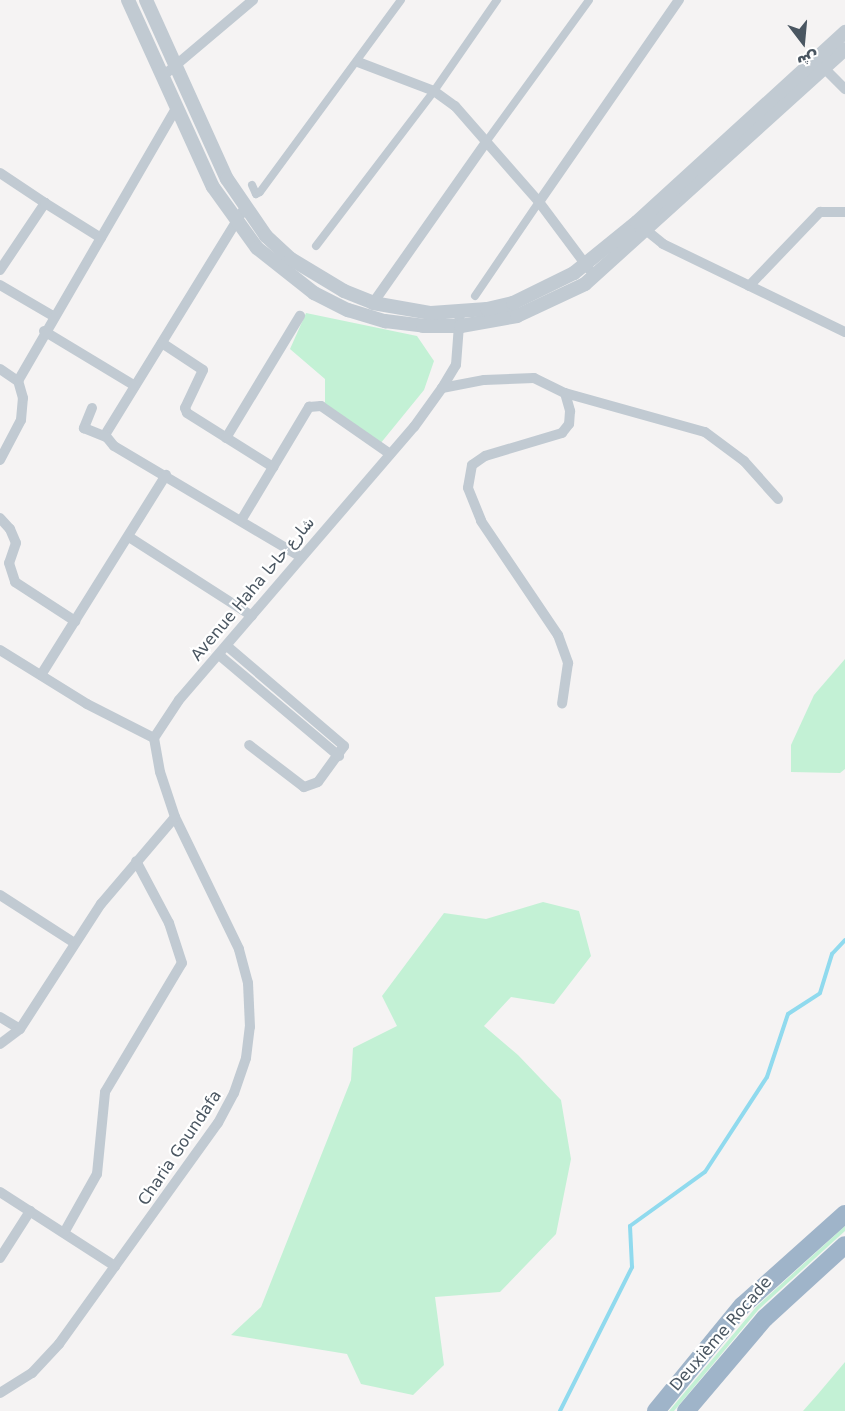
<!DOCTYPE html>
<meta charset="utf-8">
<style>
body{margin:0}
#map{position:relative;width:845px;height:1411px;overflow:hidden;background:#f5f3f3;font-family:"DejaVu Sans",Vazirmatn,sans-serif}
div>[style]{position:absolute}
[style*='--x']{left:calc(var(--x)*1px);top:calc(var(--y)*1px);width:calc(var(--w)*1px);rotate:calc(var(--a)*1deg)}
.green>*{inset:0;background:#c3f1d5}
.stream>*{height:4px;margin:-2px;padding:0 2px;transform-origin:2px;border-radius:2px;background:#90daee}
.pedestrian>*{height:8px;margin:-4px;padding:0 4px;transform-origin:4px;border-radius:4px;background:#c1cad2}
.minor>*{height:10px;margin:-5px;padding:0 5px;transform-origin:5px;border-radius:5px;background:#c1cad2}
.tertiary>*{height:14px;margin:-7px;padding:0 7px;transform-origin:7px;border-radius:7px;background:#c1cad2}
.trunk>*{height:18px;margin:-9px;padding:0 9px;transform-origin:9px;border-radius:9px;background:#9fb4c9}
span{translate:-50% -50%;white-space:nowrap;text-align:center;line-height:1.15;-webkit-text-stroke:4.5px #fff;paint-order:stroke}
.street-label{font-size:16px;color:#4a5661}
.north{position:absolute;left:773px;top:12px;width:60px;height:60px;-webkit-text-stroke:4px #fff;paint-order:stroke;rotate:164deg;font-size:16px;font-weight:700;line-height:24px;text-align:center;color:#4a5661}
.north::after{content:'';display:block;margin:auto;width:21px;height:27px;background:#4a5661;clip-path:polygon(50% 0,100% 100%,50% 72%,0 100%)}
</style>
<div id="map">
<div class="green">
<div style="clip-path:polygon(306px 313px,417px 336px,434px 361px,424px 390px,380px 444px,325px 405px,325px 379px,290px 349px)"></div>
<div style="clip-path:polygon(845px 659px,845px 769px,840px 773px,791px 772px,791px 745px,814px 695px)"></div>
<div style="clip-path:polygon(543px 902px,579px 911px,591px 956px,554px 1004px,511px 997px,484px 1026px,518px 1055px,561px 1100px,571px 1159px,556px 1234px,500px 1292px,435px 1297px,444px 1365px,413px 1395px,361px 1384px,347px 1354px,231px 1335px,261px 1307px,351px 1080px,353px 1048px,397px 1026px,382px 996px,444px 913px,486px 919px)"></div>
<div style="clip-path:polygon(845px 1226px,845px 1231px,759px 1309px,674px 1411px,669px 1411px,756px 1307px)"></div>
<div style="clip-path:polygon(845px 1362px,845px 1411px,803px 1411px,818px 1394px)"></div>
</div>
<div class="stream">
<div style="--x:560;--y:1411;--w:161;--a:-63.4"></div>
<div style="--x:632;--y:1267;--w:41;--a:-92.8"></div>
<div style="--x:630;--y:1226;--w:92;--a:-35.8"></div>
<div style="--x:705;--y:1172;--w:113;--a:-56.9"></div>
<div style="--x:767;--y:1077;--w:66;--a:-71.6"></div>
<div style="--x:788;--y:1014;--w:38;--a:-33"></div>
<div style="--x:820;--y:993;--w:41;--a:-72.9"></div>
<div style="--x:832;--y:954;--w:19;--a:-47"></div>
</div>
<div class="pedestrian">
<div style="--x:486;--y:142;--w:175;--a:-54"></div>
<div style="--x:252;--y:185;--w:10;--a:66"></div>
<div style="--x:256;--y:194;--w:4;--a:-27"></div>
<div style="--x:260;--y:192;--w:238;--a:-53.7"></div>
<div style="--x:316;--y:246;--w:195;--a:-52.7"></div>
<div style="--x:434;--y:91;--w:111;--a:-55.3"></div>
<div style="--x:475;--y:296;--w:114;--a:-55.8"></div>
</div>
<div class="minor">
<div style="--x:358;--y:62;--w:81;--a:20.9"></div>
<div style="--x:434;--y:91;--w:26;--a:36"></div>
<div style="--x:455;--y:106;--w:128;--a:48.8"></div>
<div style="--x:539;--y:202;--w:84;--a:53.3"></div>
<div style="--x:824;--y:68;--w:30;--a:45"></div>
<div style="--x:163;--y:76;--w:118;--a:-40.2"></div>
<div style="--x:0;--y:173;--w:54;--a:33.7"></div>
<div style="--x:539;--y:202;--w:246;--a:-55.3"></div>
<div style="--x:244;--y:209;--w:265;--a:121.6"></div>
<div style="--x:105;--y:435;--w:14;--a:51"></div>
<div style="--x:114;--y:446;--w:217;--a:30.7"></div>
<div style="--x:641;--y:226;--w:28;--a:39"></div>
<div style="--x:663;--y:244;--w:202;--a:25.8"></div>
<div style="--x:0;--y:270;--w:81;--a:-56.1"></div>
<div style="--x:45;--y:203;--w:66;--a:32"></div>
<div style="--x:0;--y:285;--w:61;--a:30.3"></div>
<div style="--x:749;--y:286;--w:103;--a:-46.2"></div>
<div style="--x:820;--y:212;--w:25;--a:0"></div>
<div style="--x:373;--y:303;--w:197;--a:-54.9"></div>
<div style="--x:44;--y:331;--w:106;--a:31.1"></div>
<div style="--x:162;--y:343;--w:49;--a:33.4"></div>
<div style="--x:203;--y:370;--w:42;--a:115.3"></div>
<div style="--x:185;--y:408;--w:5;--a:68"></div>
<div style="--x:187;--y:413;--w:102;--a:32.1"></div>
<div style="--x:0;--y:369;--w:22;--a:34"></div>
<div style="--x:442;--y:388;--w:43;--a:-10.8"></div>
<div style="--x:484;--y:380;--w:50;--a:-2.3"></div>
<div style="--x:534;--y:378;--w:34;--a:26"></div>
<div style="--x:565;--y:393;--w:19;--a:74"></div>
<div style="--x:570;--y:411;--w:13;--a:94"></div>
<div style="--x:569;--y:424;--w:11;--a:128"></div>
<div style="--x:562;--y:433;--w:80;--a:163.4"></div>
<div style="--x:485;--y:456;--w:16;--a:145"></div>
<div style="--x:472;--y:465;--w:23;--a:100"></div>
<div style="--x:468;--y:488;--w:35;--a:68"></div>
<div style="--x:481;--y:521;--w:138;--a:56"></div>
<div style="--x:558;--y:635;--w:30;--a:70"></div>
<div style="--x:568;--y:663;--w:41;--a:98.3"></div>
<div style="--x:565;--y:393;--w:145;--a:15.6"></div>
<div style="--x:705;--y:432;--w:49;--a:36.6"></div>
<div style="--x:744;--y:461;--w:51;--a:48.2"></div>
<div style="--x:92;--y:408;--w:22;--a:112"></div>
<div style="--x:84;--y:428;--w:24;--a:22"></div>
<div style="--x:226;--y:438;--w:143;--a:-58.8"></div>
<div style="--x:0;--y:460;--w:45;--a:-62.3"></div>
<div style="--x:21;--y:420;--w:22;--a:-85"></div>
<div style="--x:23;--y:398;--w:18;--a:-106"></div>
<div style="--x:18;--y:381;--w:317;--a:-59.9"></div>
<div style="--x:0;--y:518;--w:15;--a:48"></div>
<div style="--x:10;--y:529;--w:15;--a:67"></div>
<div style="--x:16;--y:543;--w:21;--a:109"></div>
<div style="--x:9;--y:563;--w:20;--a:72"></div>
<div style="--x:15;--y:582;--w:72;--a:33"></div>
<div style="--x:242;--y:519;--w:131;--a:-59.1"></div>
<div style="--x:309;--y:407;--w:12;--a:-5"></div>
<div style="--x:321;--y:406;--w:84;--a:34.8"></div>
<div style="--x:129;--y:537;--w:146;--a:32.7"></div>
<div style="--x:227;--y:646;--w:154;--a:40.5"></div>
<div style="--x:344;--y:746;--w:44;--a:125.8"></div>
<div style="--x:318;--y:782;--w:15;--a:160"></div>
<div style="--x:304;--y:787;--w:69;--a:-142.6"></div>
<div style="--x:0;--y:650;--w:102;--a:31.8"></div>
<div style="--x:87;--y:704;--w:75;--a:26.9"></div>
<div style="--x:219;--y:655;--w:157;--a:40.1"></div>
<div style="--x:41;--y:675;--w:236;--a:-58"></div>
<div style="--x:154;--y:738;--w:45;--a:-56.7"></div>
<div style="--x:179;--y:700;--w:360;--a:-49.3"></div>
<div style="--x:414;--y:427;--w:48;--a:-54.3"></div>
<div style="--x:442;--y:388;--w:27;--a:-59"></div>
<div style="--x:456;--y:365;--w:53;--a:-85.7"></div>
<div style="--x:0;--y:895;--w:87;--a:32.8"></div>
<div style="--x:0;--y:1017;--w:23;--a:31"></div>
<div style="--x:0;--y:1044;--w:25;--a:-37"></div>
<div style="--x:20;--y:1029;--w:149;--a:-57.1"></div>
<div style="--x:101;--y:904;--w:114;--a:-49.6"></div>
<div style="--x:0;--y:1192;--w:137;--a:32.8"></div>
<div style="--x:65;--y:1231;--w:65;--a:-60.7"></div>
<div style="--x:97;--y:1174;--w:82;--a:-84.4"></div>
<div style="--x:105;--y:1092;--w:150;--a:-59.2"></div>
<div style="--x:182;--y:963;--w:42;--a:-108"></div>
<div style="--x:169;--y:923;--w:70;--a:-118"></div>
<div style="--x:0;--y:1258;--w:56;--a:-57.4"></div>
<div style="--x:0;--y:1393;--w:38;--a:-32"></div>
<div style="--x:32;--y:1373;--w:40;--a:-47"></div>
<div style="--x:59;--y:1344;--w:272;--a:-54.3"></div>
<div style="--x:218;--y:1123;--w:34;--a:-62"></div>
<div style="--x:234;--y:1093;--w:37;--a:-71"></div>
<div style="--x:246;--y:1058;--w:31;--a:-83"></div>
<div style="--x:250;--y:1027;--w:44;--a:-92.6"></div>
<div style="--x:248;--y:983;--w:35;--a:-105"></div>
<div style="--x:239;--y:949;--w:147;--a:-115.9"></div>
<div style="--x:175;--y:817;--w:47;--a:-108.4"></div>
<div style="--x:160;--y:772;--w:35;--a:-100"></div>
</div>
<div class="tertiary">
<div style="--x:128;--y:0;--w:205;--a:65.6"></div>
<div style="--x:213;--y:187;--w:75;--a:54.2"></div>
<div style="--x:257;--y:248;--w:73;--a:38.3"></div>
<div style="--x:314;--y:293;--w:38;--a:27"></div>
<div style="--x:348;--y:310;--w:39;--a:17"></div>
<div style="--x:385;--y:321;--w:38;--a:7"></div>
<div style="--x:423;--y:326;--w:38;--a:0"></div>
<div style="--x:461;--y:326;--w:57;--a:-10.1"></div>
<div style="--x:517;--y:316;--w:75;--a:-25.2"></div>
<div style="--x:585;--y:284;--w:350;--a:-42.1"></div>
<div style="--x:146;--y:0;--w:196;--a:65.7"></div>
<div style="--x:227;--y:179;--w:69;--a:55.6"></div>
<div style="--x:266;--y:236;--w:34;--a:43"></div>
<div style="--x:291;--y:259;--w:62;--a:31.1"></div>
<div style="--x:344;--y:291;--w:31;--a:22"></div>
<div style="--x:373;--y:303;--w:59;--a:9.8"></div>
<div style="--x:431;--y:313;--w:56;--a:-4.1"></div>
<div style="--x:487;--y:309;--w:27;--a:-13"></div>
<div style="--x:513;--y:303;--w:68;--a:-26.2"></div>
<div style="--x:574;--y:273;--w:81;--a:-39"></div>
<div style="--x:637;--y:222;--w:282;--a:-42.4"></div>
</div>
<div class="trunk">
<div style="--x:656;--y:1411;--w:136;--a:-50.7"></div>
<div style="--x:742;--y:1306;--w:138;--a:-41.8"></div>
<div style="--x:686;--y:1411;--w:122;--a:-49.7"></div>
<div style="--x:765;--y:1318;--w:108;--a:-42.4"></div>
</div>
<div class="street-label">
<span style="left:253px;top:589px;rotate:-50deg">Avenue Haha شارع حاحا</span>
<span style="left:180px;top:1148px;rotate:-56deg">Charia Goundafa</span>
<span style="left:721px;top:1334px;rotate:-49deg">Deuxième Rocade</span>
</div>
<div class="north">ش</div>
</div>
